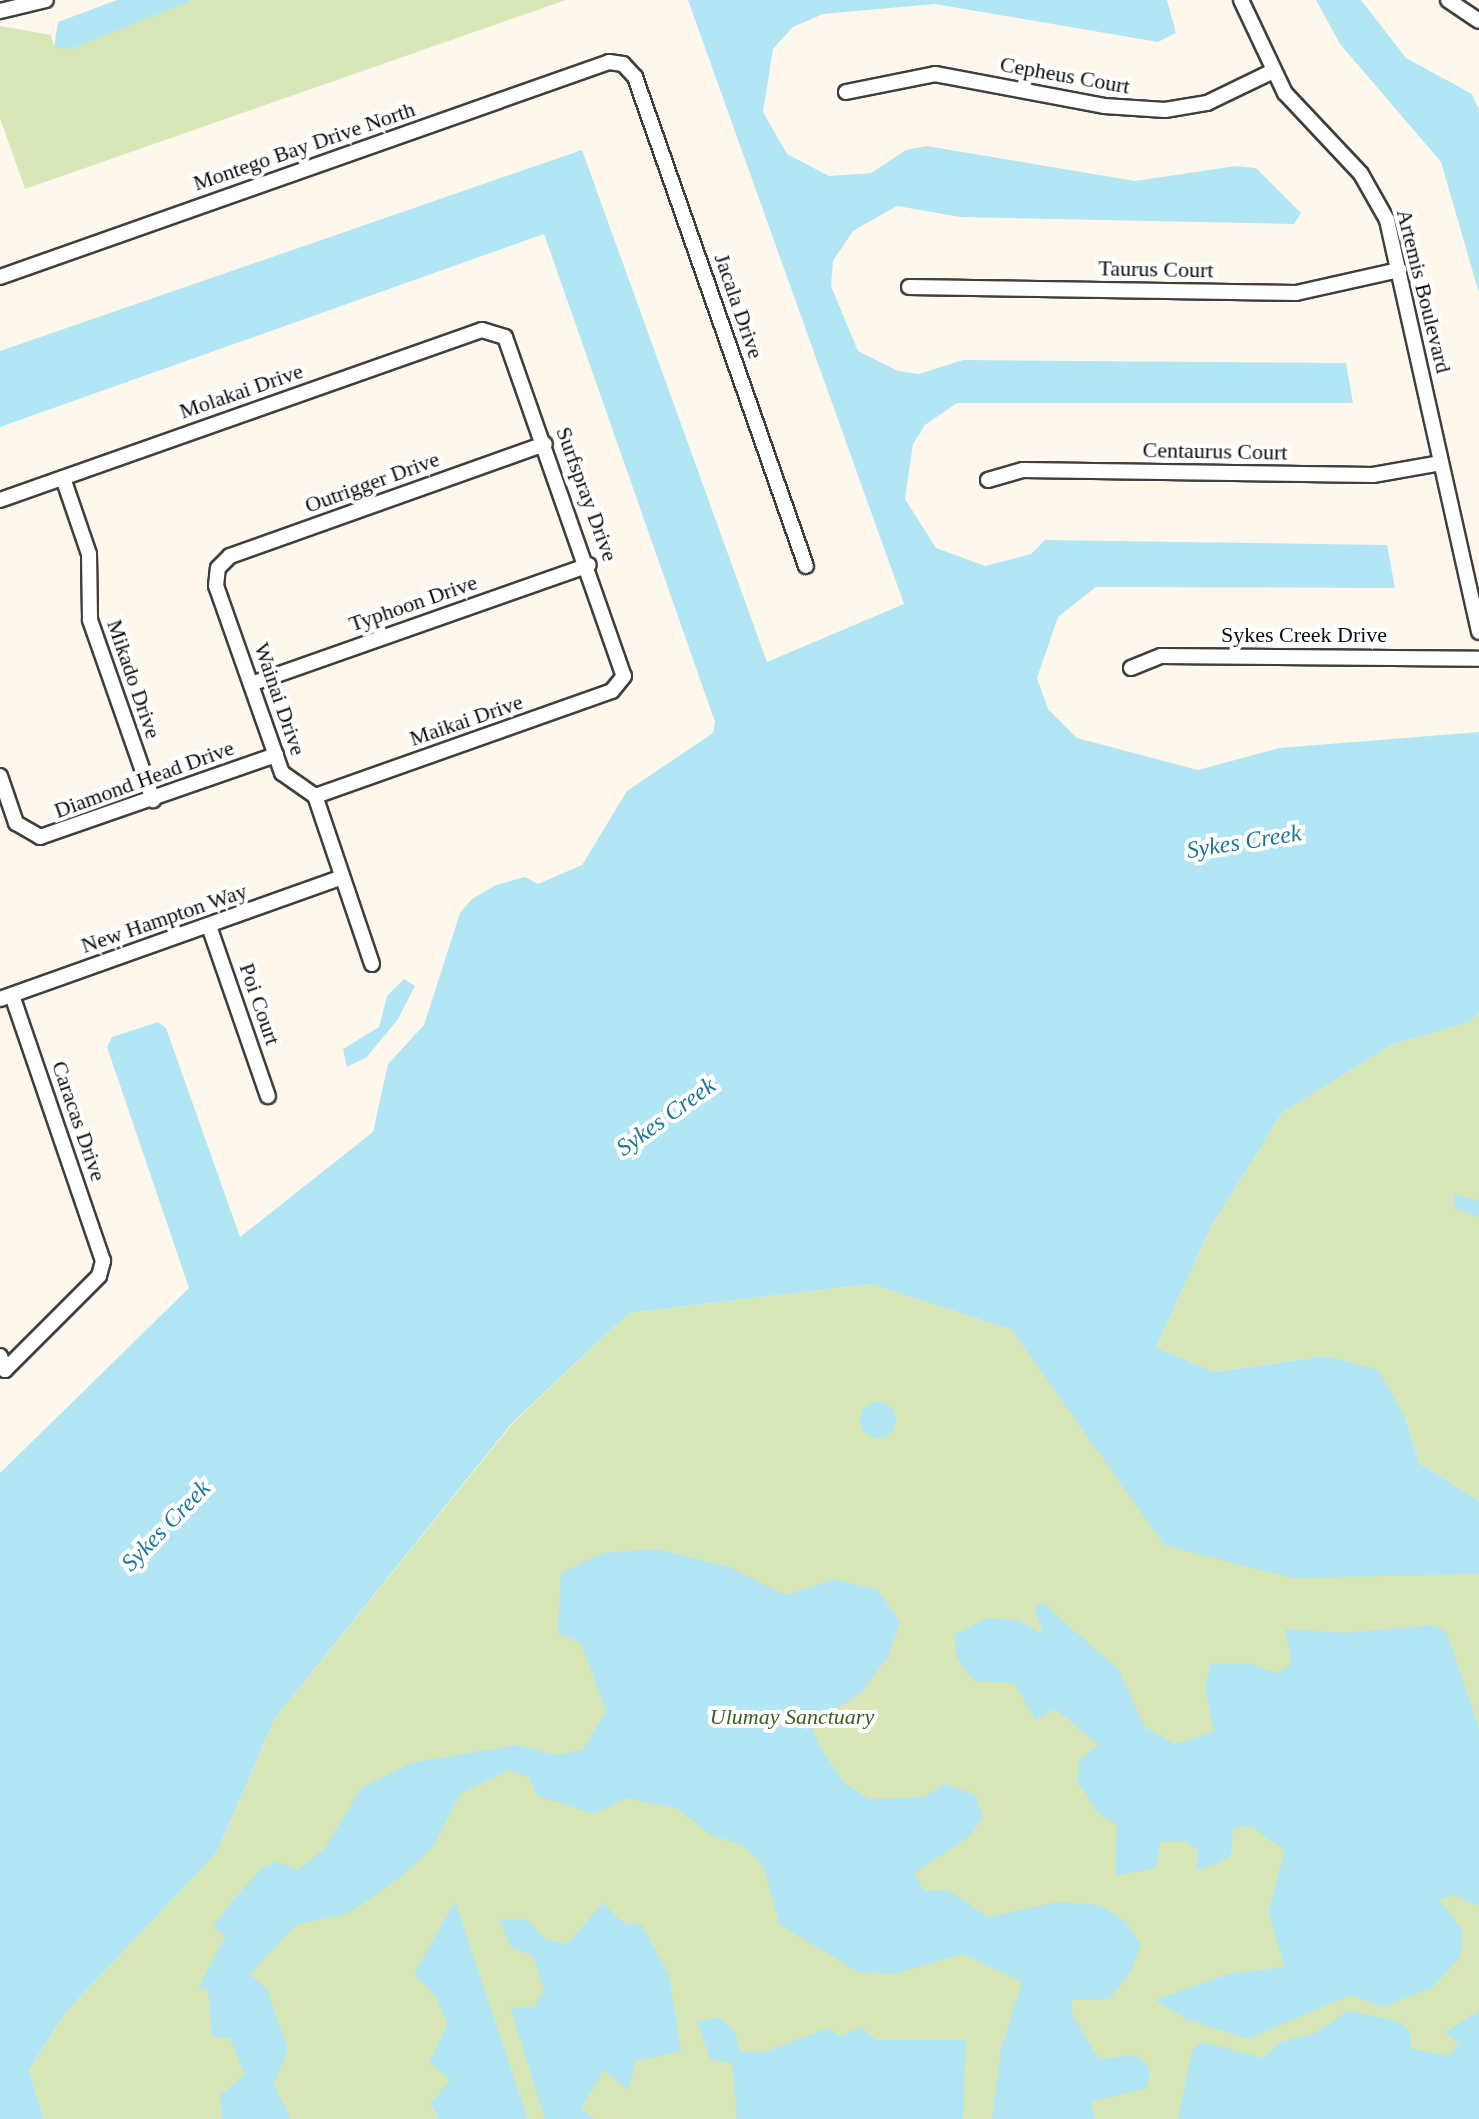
<!DOCTYPE html>
<style>
body{margin:0}
#map{position:relative;width:1479px;height:2119px;overflow:hidden;background:#fef8ec;font-family:"Times New Roman",serif}
div>[style]{position:absolute}
[style*='--x']{left:calc(var(--x)*1px);top:calc(var(--y)*1px);width:calc(var(--w)*1px);rotate:calc(var(--a)*1deg)}
.green>*{inset:0;background:#d8e7b7}
.water>*{inset:0;background:#b3e6f4}
.round{border-radius:50%}
.roads{filter:drop-shadow(2px 0 #3f3f3f) drop-shadow(-2px 0 #3f3f3f) drop-shadow(0 2px #3f3f3f) drop-shadow(0 -2px #3f3f3f)}
.minor>*{height:14px;margin:-7px;padding:0 7px;transform-origin:7px;border-radius:7px;background:#fff}
span{translate:-50% -50%;white-space:nowrap;text-align:center;line-height:1.15;-webkit-text-stroke:8px #fff;paint-order:stroke}
.street-label{font-size:22px;color:#0c0c0c}
.park-label{font-size:22px;color:#37611f;font-style:italic}
.water-label{font-size:24px;color:#1a7699;font-style:italic}
</style>
<div id="map">
<div class="green">
<div style="clip-path:polygon(193px 0,566px 0,25px 189px,0 118px,0 26px,51px 35px,54px 47px)"></div>
<div style="clip-path:polygon(1479px 1012px,1479px 1501px,1419px 1463px,1405px 1417px,1326px 1356px,1214px 1372px,1156px 1347px,1211px 1227px,1282px 1113px,1391px 1045px,1468px 1022px)"></div>
<div style="clip-path:polygon(871px 1284px,1012px 1330px,1455px 1574px,1479px 1574px,1479px 2119px,44px 2119px,29px 2070px,65px 2013px,217px 1852px,275px 1718px,513px 1423px,629px 1313px)"></div>
</div>
<div class="water">
<div style="clip-path:polygon(117px 0,193px 0,71px 49px,54px 47px,58px 22px)"></div>
<div style="clip-path:polygon(688px 0,1167px 0,1176px 33px,1158px 42px,935px 4px,823px 14px,793px 27px,773px 49px,763px 112px,787px 154px,829px 176px,871px 173px,906px 150px,927px 146px,1135px 181px,1236px 166px,1256px 168px,1301px 213px,1294px 224px,960px 217px,897px 206px,853px 231px,833px 261px,831px 286px,858px 351px,898px 371px,919px 374px,963px 360px,1346px 363px,1353px 403px,957px 403px,925px 425px,913px 444px,905px 499px,936px 548px,985px 566px,1031px 554px,1045px 540px,1387px 545px,1395px 588px,1096px 587px,1058px 617px,1037px 678px,1048px 709px,1077px 738px,1198px 770px,1279px 748px,1479px 732px,1479px 1012px,1469px 1022px,1391px 1045px,1282px 1113px,1211px 1227px,1156px 1347px,1214px 1372px,1326px 1356px,1378px 1370px,1405px 1417px,1419px 1463px,1479px 1501px,1479px 1574px,1293px 1578px,1164px 1545px,1012px 1330px,871px 1284px,629px 1313px,512px 1423px,275px 1718px,217px 1852px,65px 2013px,29px 2070px,44px 2119px,0 2119px,0 1473px,189px 1288px,107px 1047px,112px 1037px,158px 1022px,166px 1028px,240px 1237px,373px 1132px,388px 1064px,424px 1025px,460px 913px,472px 899px,496px 885px,525px 877px,538px 884px,582px 865px,627px 791px,713px 733px,715px 722px,544px 234px,0 427px,0 351px,582px 150px,767px 662px,904px 604px)"></div>
<div style="clip-path:polygon(1316px 0,1361px 0,1406px 58px,1472px 94px,1479px 110px,1479px 293px,1441px 162px,1340px 44px)"></div>
<div style="clip-path:polygon(404px 979px,415px 986px,398px 1019px,367px 1057px,347px 1067px,343px 1049px,379px 1027px,387px 996px)"></div>
<div style="clip-path:polygon(1454px 1194px,1479px 1201px,1479px 1217px,1455px 1208px)"></div>
<div class="round" style="left:860px;top:1402px;width:36px;height:36px"></div>
<div style="clip-path:polygon(657px 1549px,729px 1567px,785px 1595px,836px 1579px,878px 1590px,900px 1622px,888px 1657px,861px 1692px,812px 1726px,819px 1746px,845px 1784px,870px 1799px,924px 1797px,944px 1784px,975px 1794px,983px 1817px,970px 1836px,914px 1873px,924px 1891px,948px 1890px,988px 1917px,1057px 1902px,1099px 1905px,1125px 1920px,1141px 1945px,1131px 1971px,1110px 1999px,1071px 2000px,1073px 2016px,1099px 2059px,1136px 2055px,1150px 2068px,1147px 2088px,1090px 2102px,1096px 2119px,992px 2119px,1001px 2050px,1022px 1982px,963px 1954px,893px 1974px,858px 1972px,780px 1925px,763px 1866px,742px 1845px,709px 1834px,678px 1809px,626px 1798px,594px 1814px,538px 1796px,529px 1777px,509px 1770px,460px 1794px,433px 1847px,401px 1877px,347px 1914px,296px 1925px,250px 1974px,267px 1990px,288px 2049px,274px 2085px,291px 2119px,222px 2119px,220px 2095px,245px 2075px,230px 2038px,212px 2037px,208px 1991px,199px 1987px,226px 1935px,213px 1927px,232px 1901px,262px 1868px,277px 1862px,298px 1870px,325px 1848px,361px 1788px,411px 1763px,517px 1745px,556px 1755px,583px 1750px,606px 1711px,581px 1643px,558px 1633px,561px 1573px,603px 1553px)"></div>
<div style="clip-path:polygon(1043px 1603px,1118px 1669px,1145px 1727px,1175px 1744px,1214px 1732px,1205px 1688px,1210px 1664px,1247px 1663px,1276px 1673px,1291px 1665px,1285px 1629px,1345px 1633px,1432px 1625px,1446px 1631px,1479px 1728px,1479px 1906px,1455px 1895px,1439px 1899px,1463px 1931px,1460px 1957px,1433px 1987px,1383px 2007px,1351px 1995px,1248px 2039px,1188px 2020px,1155px 2000px,1228px 1974px,1285px 1967px,1268px 1913px,1285px 1851px,1251px 1826px,1233px 1828px,1231px 1856px,1216px 1864px,1196px 1870px,1198px 1851px,1186px 1841px,1161px 1842px,1156px 1868px,1115px 1876px,1117px 1825px,1099px 1814px,1077px 1781px,1079px 1761px,1098px 1745px,1056px 1709px,1035px 1720px,1014px 1683px,974px 1681px,957px 1658px,954px 1635px,987px 1618px,1017px 1620px,1043px 1634px,1034px 1607px)"></div>
<div style="clip-path:polygon(455px 1901px,528px 2119px,439px 2119px,431px 2103px,450px 2080px,429px 2062px,448px 2024px,435px 1996px,414px 1974px)"></div>
<div style="clip-path:polygon(603px 1903px,622px 1922px,642px 1925px,669px 1975px,681px 2051px,636px 2061px,628px 2090px,604px 2070px,581px 2108px,595px 2119px,545px 2119px,510px 2007px,533px 2008px,544px 1990px,533px 1956px,511px 1947px,499px 1920px,527px 1919px,546px 1940px,567px 1944px)"></div>
<div style="clip-path:polygon(1348px 2011px,1397px 2021px,1409px 2030px,1412px 2049px,1449px 2056px,1459px 2044px,1445px 2032px,1479px 2011px,1479px 2119px,1178px 2119px,1192px 2051px,1202px 2042px,1264px 2058px,1280px 2042px,1315px 2033px)"></div>
<div style="clip-path:polygon(719px 2017px,735px 2032px,740px 2051px,764px 2052px,828px 2028px,840px 2036px,862px 2027px,876px 2040px,966px 2040px,963px 2119px,737px 2119px,732px 2063px,710px 2059px,697px 2022px)"></div>
</div>
<div class="roads">
<div class="minor">
<div style="--x:1241;--y:0;--w:103;--a:64.7"></div>
<div style="--x:1285;--y:93;--w:111;--a:46.8"></div>
<div style="--x:1361;--y:174;--w:53;--a:60.5"></div>
<div style="--x:1387;--y:220;--w:422;--a:77.4"></div>
<div style="--x:1448;--y:0;--w:37;--a:34"></div>
<div style="--x:0;--y:11;--w:47;--a:-13.4"></div>
<div style="--x:846;--y:92;--w:91;--a:-11.4"></div>
<div style="--x:935;--y:74;--w:172;--a:10.7"></div>
<div style="--x:1104;--y:106;--w:61;--a:3.8"></div>
<div style="--x:1165;--y:110;--w:43;--a:-9.5"></div>
<div style="--x:1207;--y:103;--w:71;--a:-25.8"></div>
<div style="--x:0;--y:277;--w:646;--a:-19.44"></div>
<div style="--x:609;--y:62;--w:14;--a:8"></div>
<div style="--x:623;--y:64;--w:18;--a:47"></div>
<div style="--x:635;--y:77;--w:518;--a:70.73"></div>
<div style="--x:909;--y:287;--w:387;--a:0.9"></div>
<div style="--x:1296;--y:293;--w:106;--a:-12.6"></div>
<div style="--x:63;--y:478;--w:80;--a:71.1"></div>
<div style="--x:89;--y:554;--w:66;--a:89.1"></div>
<div style="--x:90;--y:620;--w:191;--a:70.7"></div>
<div style="--x:988;--y:480;--w:36;--a:-16"></div>
<div style="--x:1023;--y:470;--w:350;--a:0.8"></div>
<div style="--x:1373;--y:475;--w:69;--a:-10"></div>
<div style="--x:0;--y:500;--w:511;--a:-19.43"></div>
<div style="--x:482;--y:330;--w:24;--a:17"></div>
<div style="--x:505;--y:337;--w:359;--a:70.7"></div>
<div style="--x:624;--y:676;--w:19;--a:129"></div>
<div style="--x:612;--y:691;--w:315;--a:160.5"></div>
<div style="--x:1131;--y:668;--w:32;--a:-22"></div>
<div style="--x:1161;--y:656;--w:318;--a:0.5"></div>
<div style="--x:251;--y:684;--w:358;--a:-19.4"></div>
<div style="--x:0;--y:776;--w:50;--a:71.2"></div>
<div style="--x:16;--y:823;--w:28;--a:30"></div>
<div style="--x:40;--y:837;--w:250;--a:-19.2"></div>
<div style="--x:209;--y:926;--w:180;--a:70.9"></div>
<div style="--x:372;--y:964;--w:177;--a:-108.7"></div>
<div style="--x:315;--y:796;--w:40;--a:-145.1"></div>
<div style="--x:282;--y:773;--w:198;--a:-109.4"></div>
<div style="--x:216;--y:586;--w:18;--a:-84"></div>
<div style="--x:218;--y:568;--w:17;--a:-45"></div>
<div style="--x:230;--y:556;--w:334;--a:-19.6"></div>
<div style="--x:0;--y:999;--w:363;--a:-19.6"></div>
<div style="--x:0;--y:1356;--w:15;--a:70"></div>
<div style="--x:5;--y:1370;--w:133;--a:-45"></div>
<div style="--x:99;--y:1276;--w:16;--a:-75"></div>
<div style="--x:103;--y:1261;--w:281;--a:-108.9"></div>
</div>
</div>
<div class="street-label">
<span style="left:1065px;top:75px;rotate:10deg">Cepheus Court</span>
<span style="left:304px;top:146px;rotate:-19deg">Montego Bay Drive North</span>
<span style="left:1156px;top:269px;rotate:1deg">Taurus Court</span>
<span style="left:1424px;top:291px;rotate:76deg">Artemis Boulevard</span>
<span style="left:739px;top:306px;rotate:71deg">Jacala Drive</span>
<span style="left:241px;top:391px;rotate:-19deg">Molakai Drive</span>
<span style="left:1215px;top:451px;rotate:1deg">Centaurus Court</span>
<span style="left:372px;top:482px;rotate:-20deg">Outrigger Drive</span>
<span style="left:587px;top:494px;rotate:70deg">Surfspray Drive</span>
<span style="left:413px;top:603px;rotate:-19deg">Typhoon Drive</span>
<span style="left:1304px;top:635px">Sykes Creek Drive</span>
<span style="left:134px;top:679px;rotate:71deg">Mikado Drive</span>
<span style="left:280px;top:699px;rotate:71deg">Wainai Drive</span>
<span style="left:466px;top:720px;rotate:-19deg">Maikai Drive</span>
<span style="left:144px;top:779px;rotate:-20deg">Diamond Head Drive</span>
<span style="left:164px;top:918px;rotate:-19deg">New Hampton Way</span>
<span style="left:260px;top:1004px;rotate:71deg">Poi Court</span>
<span style="left:79px;top:1121px;rotate:71deg">Caracas Drive</span>
</div>
<div class="park-label">
<span style="left:792px;top:1717px">Ulumay Sanctuary</span>
</div>
<div class="water-label">
<span style="left:1244px;top:842px;rotate:-9deg">Sykes Creek</span>
<span style="left:666px;top:1117px;rotate:-36deg">Sykes Creek</span>
<span style="left:166px;top:1526px;rotate:-46deg">Sykes Creek</span>
</div>
</div>
